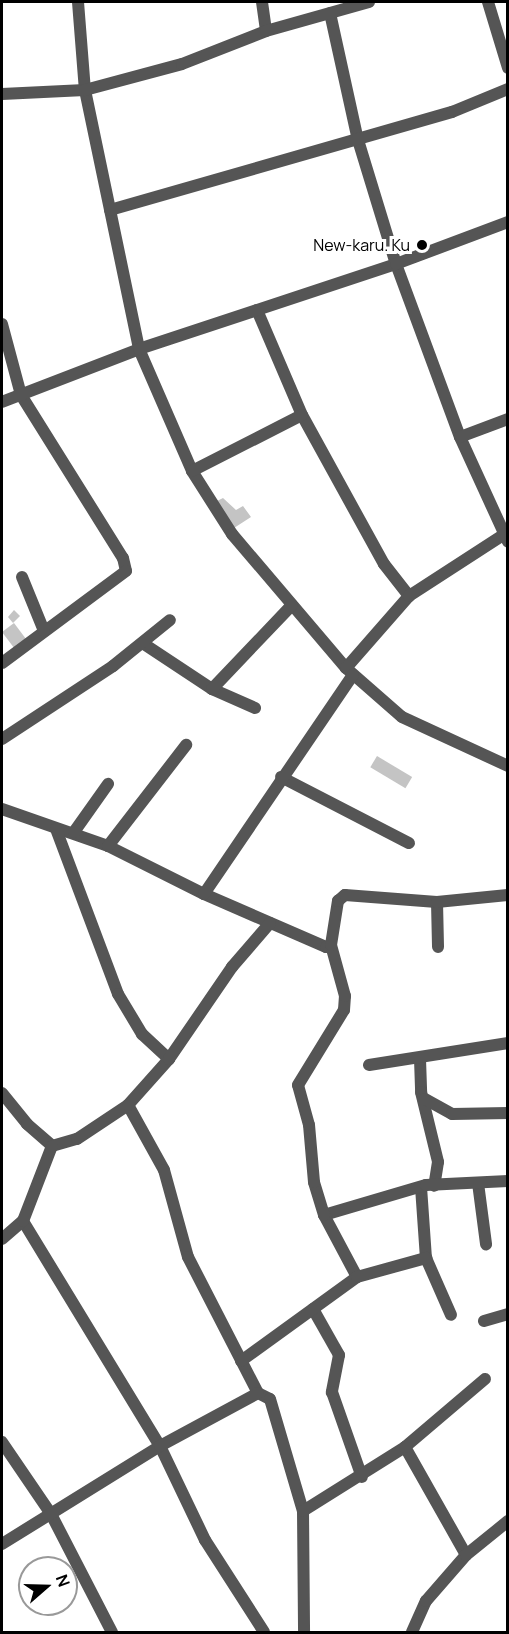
<!DOCTYPE html>
<style>
body{margin:0}
#map{position:relative;width:509px;height:1634px;overflow:hidden;background:#fff;font-family:Manrope,sans-serif}
div>[style]{position:absolute}
[style*='--x']{left:calc(var(--x)*1px);top:calc(var(--y)*1px);width:calc(var(--w)*1px);rotate:calc(var(--a)*1deg)}
.building>*{inset:0;background:#c4c4c4;transform-origin:0 0}
.minor>*{height:12px;margin:-6px;padding:0 6px;transform-origin:6px;border-radius:6px;background:#555}
.dots>*{width:16px;height:16px;translate:-50% -50%;box-sizing:border-box;border:3px solid #fff;border-radius:50%}
span{translate:-50% -50%;white-space:nowrap;text-align:center;line-height:1.15;-webkit-text-stroke:6px #fff;paint-order:stroke}
.poi-label{font-size:16px;color:#000}
.right{translate:-100% -50%;text-align:right}
.frame{position:absolute;inset:0;border:3px solid #000;pointer-events:none}
.north{position:absolute;left:18px;top:1556px;width:60px;height:60px;box-sizing:border-box;background:#fff;border:2px solid #999;border-radius:50%;rotate:70deg;font-size:16px;font-weight:700;line-height:24px;text-align:center;color:#000}
.north::after{content:'';display:block;margin:auto;width:21px;height:27px;background:#000;clip-path:polygon(50% 0,100% 100%,50% 72%,0 100%)}
</style>
<div id="map">
<div class="building">
<div style="clip-path:polygon(223px 498px,236px 510px,243px 506px,251px 517px,234px 528px,217px 501px)"></div>
<div style="clip-path:polygon(14px 610px,20px 616px,13px 623px,8px 617px)"></div>
<div style="left:14px;top:623px;width:20px;height:15px;rotate:53deg"></div>
<div style="left:377px;top:756px;width:41px;height:13px;rotate:31deg"></div>
</div>
<div class="minor">
<div style="--x:78;--y:2;--w:88;--a:85.5"></div>
<div style="--x:85;--y:90;--w:265;--a:78.2"></div>
<div style="--x:139;--y:349;--w:133;--a:66.5"></div>
<div style="--x:192;--y:471;--w:75;--a:57.6"></div>
<div style="--x:232;--y:534;--w:176;--a:49.6"></div>
<div style="--x:346;--y:668;--w:74;--a:41.2"></div>
<div style="--x:402;--y:717;--w:117;--a:24.8"></div>
<div style="--x:262;--y:2;--w:29;--a:82"></div>
<div style="--x:488;--y:2;--w:69;--a:73.1"></div>
<div style="--x:330;--y:13;--w:130;--a:77.6"></div>
<div style="--x:358;--y:140;--w:130;--a:73"></div>
<div style="--x:396;--y:264;--w:184;--a:69.7"></div>
<div style="--x:460;--y:437;--w:115;--a:65.4"></div>
<div style="--x:2;--y:94;--w:83;--a:-2.8"></div>
<div style="--x:85;--y:90;--w:100;--a:-15"></div>
<div style="--x:182;--y:64;--w:90;--a:-21.4"></div>
<div style="--x:266;--y:31;--w:107;--a:-15.7"></div>
<div style="--x:110;--y:210;--w:356;--a:-16"></div>
<div style="--x:452;--y:112;--w:61;--a:-22.3"></div>
<div style="--x:257;--y:310;--w:114;--a:66.8"></div>
<div style="--x:302;--y:415;--w:170;--a:61.2"></div>
<div style="--x:384;--y:564;--w:41;--a:52"></div>
<div style="--x:2;--y:324;--w:73;--a:75"></div>
<div style="--x:21;--y:395;--w:192;--a:58"></div>
<div style="--x:123;--y:558;--w:13;--a:77"></div>
<div style="--x:126;--y:571;--w:154;--a:143.4"></div>
<div style="--x:2;--y:402;--w:147;--a:-21.1"></div>
<div style="--x:139;--y:349;--w:271;--a:-18.3"></div>
<div style="--x:396;--y:264;--w:120;--a:-20.6"></div>
<div style="--x:460;--y:437;--w:51;--a:-20.6"></div>
<div style="--x:192;--y:471;--w:123;--a:-27"></div>
<div style="--x:22;--y:577;--w:58;--a:67.8"></div>
<div style="--x:144;--y:644;--w:82;--a:33.5"></div>
<div style="--x:212;--y:689;--w:47;--a:23.8"></div>
<div style="--x:346;--y:668;--w:96;--a:-48.8"></div>
<div style="--x:409;--y:596;--w:114;--a:-32.9"></div>
<div style="--x:212;--y:689;--w:116;--a:-46.4"></div>
<div style="--x:2;--y:739;--w:133;--a:-33.3"></div>
<div style="--x:113;--y:666;--w:73;--a:-38.9"></div>
<div style="--x:281;--y:777;--w:144;--a:27.3"></div>
<div style="--x:2;--y:809;--w:112;--a:19.2"></div>
<div style="--x:108;--y:846;--w:107;--a:26.6"></div>
<div style="--x:204;--y:894;--w:133;--a:23.5"></div>
<div style="--x:326;--y:947;--w:5;--a:-22"></div>
<div style="--x:56;--y:829;--w:176;--a:69.4"></div>
<div style="--x:118;--y:994;--w:47;--a:59"></div>
<div style="--x:142;--y:1034;--w:37;--a:43"></div>
<div style="--x:74;--y:832;--w:59;--a:-54.7"></div>
<div style="--x:108;--y:846;--w:128;--a:-52.3"></div>
<div style="--x:204;--y:894;--w:265;--a:-55.8"></div>
<div style="--x:437;--y:902;--w:45;--a:88.7"></div>
<div style="--x:420;--y:1059;--w:33;--a:88"></div>
<div style="--x:421;--y:1092;--w:72;--a:76.3"></div>
<div style="--x:438;--y:1162;--w:24;--a:99"></div>
<div style="--x:369;--y:1065;--w:141;--a:-9"></div>
<div style="--x:2;--y:1093;--w:40;--a:51"></div>
<div style="--x:27;--y:1124;--w:33;--a:41"></div>
<div style="--x:425;--y:1099;--w:31;--a:29"></div>
<div style="--x:452;--y:1114;--w:56;--a:-1"></div>
<div style="--x:128;--y:1105;--w:74;--a:61"></div>
<div style="--x:164;--y:1170;--w:90;--a:74.6"></div>
<div style="--x:188;--y:1257;--w:153;--a:62.8"></div>
<div style="--x:52;--y:1146;--w:26;--a:-16"></div>
<div style="--x:77;--y:1139;--w:61;--a:-33.7"></div>
<div style="--x:128;--y:1105;--w:62;--a:-48.3"></div>
<div style="--x:169;--y:1059;--w:112;--a:-55.6"></div>
<div style="--x:232;--y:967;--w:58;--a:-49.2"></div>
<div style="--x:478;--y:1183;--w:62;--a:82.5"></div>
<div style="--x:421;--y:1187;--w:71;--a:86"></div>
<div style="--x:426;--y:1258;--w:62;--a:66.3"></div>
<div style="--x:324;--y:1215;--w:106;--a:-16.4"></div>
<div style="--x:426;--y:1185;--w:82;--a:-2.8"></div>
<div style="--x:23;--y:1221;--w:263;--a:58.7"></div>
<div style="--x:160;--y:1446;--w:104;--a:64.4"></div>
<div style="--x:205;--y:1540;--w:109;--a:57.3"></div>
<div style="--x:2;--y:1239;--w:28;--a:-41"></div>
<div style="--x:23;--y:1221;--w:80;--a:-68.9"></div>
<div style="--x:357;--y:1277;--w:70;--a:-118"></div>
<div style="--x:324;--y:1215;--w:34;--a:-107"></div>
<div style="--x:314;--y:1182;--w:57;--a:-95"></div>
<div style="--x:309;--y:1125;--w:41;--a:-105.4"></div>
<div style="--x:298;--y:1085;--w:88;--a:-58.5"></div>
<div style="--x:344;--y:1010;--w:14;--a:-86"></div>
<div style="--x:345;--y:996;--w:53;--a:-105.4"></div>
<div style="--x:331;--y:945;--w:45;--a:-81"></div>
<div style="--x:338;--y:901;--w:9;--a:-41"></div>
<div style="--x:345;--y:895;--w:92;--a:4.4"></div>
<div style="--x:437;--y:902;--w:71;--a:-5.6"></div>
<div style="--x:313;--y:1309;--w:53;--a:60.5"></div>
<div style="--x:339;--y:1355;--w:38;--a:101"></div>
<div style="--x:332;--y:1392;--w:90;--a:70.6"></div>
<div style="--x:484;--y:1321;--w:25;--a:-16"></div>
<div style="--x:241;--y:1361;--w:143;--a:-35.9"></div>
<div style="--x:357;--y:1277;--w:72;--a:-15.4"></div>
<div style="--x:258;--y:1393;--w:13;--a:27"></div>
<div style="--x:270;--y:1399;--w:117;--a:73.6"></div>
<div style="--x:303;--y:1511;--w:121;--a:89.5"></div>
<div style="--x:2;--y:1442;--w:87;--a:55.8"></div>
<div style="--x:51;--y:1514;--w:133;--a:62.7"></div>
<div style="--x:405;--y:1447;--w:124;--a:60.5"></div>
<div style="--x:303;--y:1511;--w:120;--a:-32.1"></div>
<div style="--x:405;--y:1447;--w:105;--a:-40.4"></div>
<div style="--x:2;--y:1544;--w:186;--a:-31.8"></div>
<div style="--x:160;--y:1446;--w:111;--a:-28.4"></div>
<div style="--x:412;--y:1632;--w:34;--a:-66"></div>
<div style="--x:426;--y:1601;--w:61;--a:-49"></div>
<div style="--x:466;--y:1555;--w:54;--a:-39"></div>
</div>
<div class="dots">
<div style="left:422px;top:245px;background:#000"></div>
</div>
<div class="poi-label">
<span class="right" style="left:410px;top:245px">New-karu. Ku</span>
</div>
<div class="frame"></div>
<div class="north">N</div>
</div>
